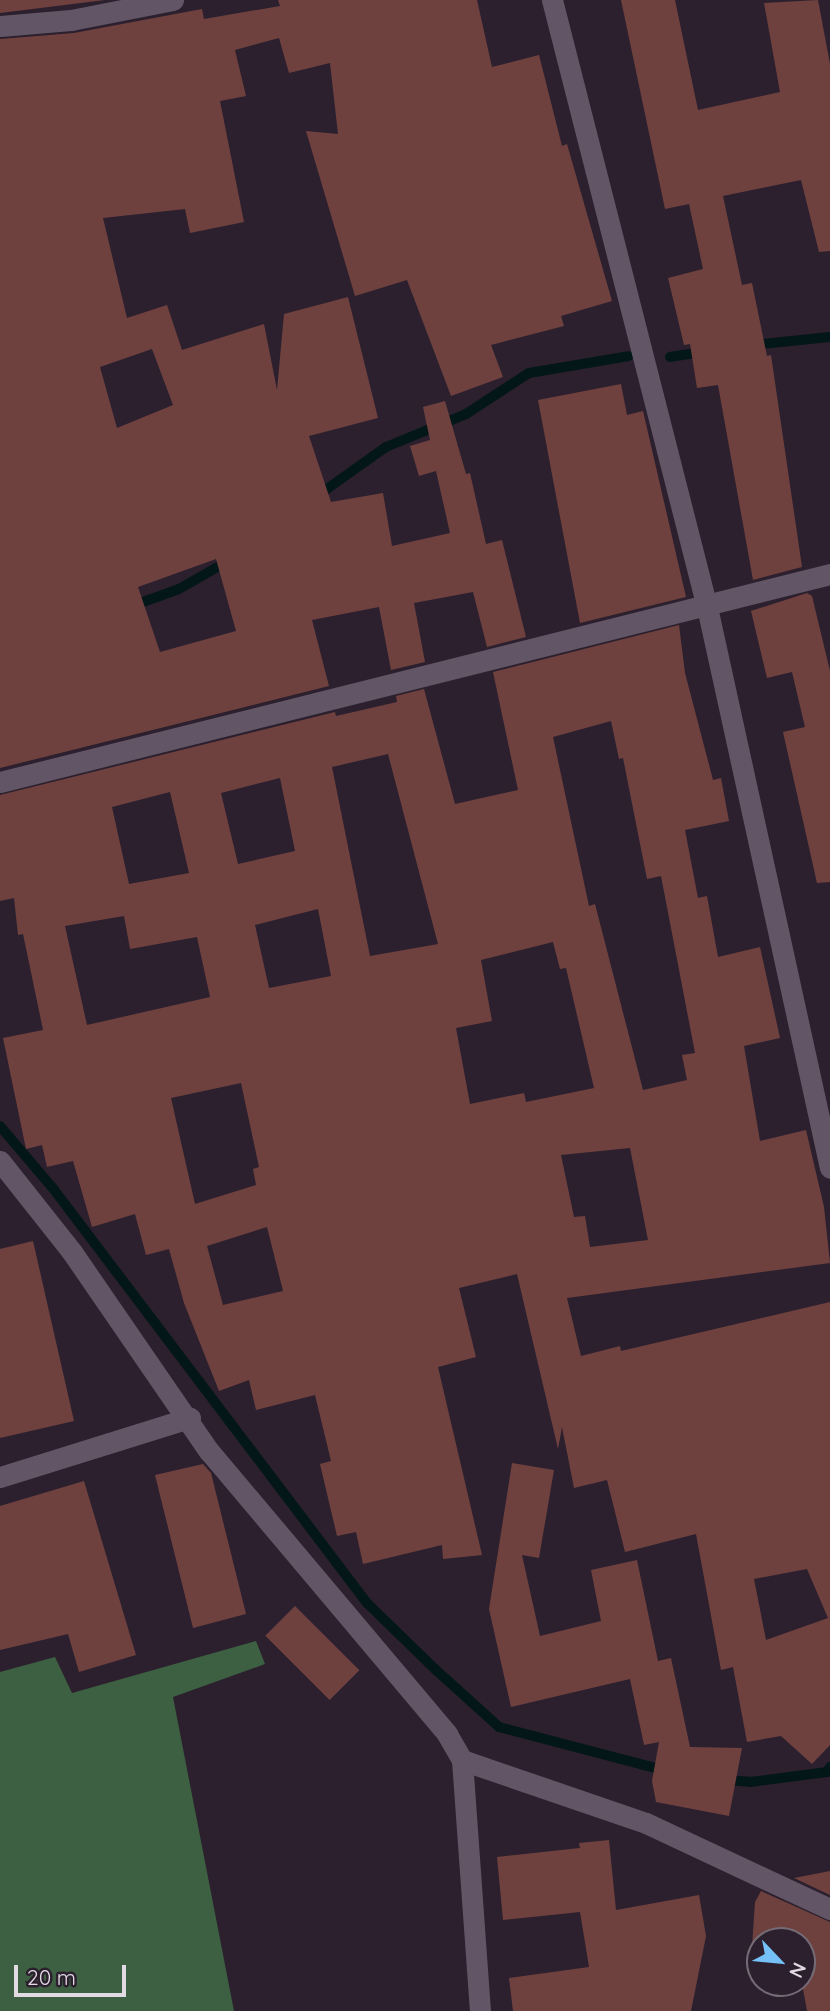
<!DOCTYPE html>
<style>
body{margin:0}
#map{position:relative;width:830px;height:2011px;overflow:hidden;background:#2c202f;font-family:Quicksand,sans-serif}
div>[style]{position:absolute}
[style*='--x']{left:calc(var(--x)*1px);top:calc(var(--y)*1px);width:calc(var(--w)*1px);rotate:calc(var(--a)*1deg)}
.forest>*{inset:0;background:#3c6041}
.stream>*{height:10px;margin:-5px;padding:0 5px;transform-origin:5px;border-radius:5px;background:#041718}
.building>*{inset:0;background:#6f413e;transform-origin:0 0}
.minor>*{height:21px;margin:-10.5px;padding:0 10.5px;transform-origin:10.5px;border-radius:10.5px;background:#625565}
span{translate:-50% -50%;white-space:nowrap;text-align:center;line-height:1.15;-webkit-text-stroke:6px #2c202f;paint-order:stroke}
.north{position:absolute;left:746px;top:1927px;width:70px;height:70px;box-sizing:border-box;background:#2c202f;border:2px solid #756b77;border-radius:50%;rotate:116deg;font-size:19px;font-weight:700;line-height:28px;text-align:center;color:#e2dbe4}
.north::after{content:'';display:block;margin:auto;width:24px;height:32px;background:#75c0f6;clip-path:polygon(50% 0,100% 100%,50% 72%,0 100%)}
.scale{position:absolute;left:14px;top:1965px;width:112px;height:32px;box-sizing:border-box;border:4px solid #e2dbe4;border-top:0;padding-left:9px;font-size:21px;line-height:24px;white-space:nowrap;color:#e2dbe4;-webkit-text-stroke:5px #2c202f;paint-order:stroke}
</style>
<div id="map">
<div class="forest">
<div style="clip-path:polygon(256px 1641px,265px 1664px,173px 1697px,234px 2011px,0 2011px,0 1672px,55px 1657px,72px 1693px)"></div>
</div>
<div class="stream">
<div style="--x:753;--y:345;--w:77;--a:-5.9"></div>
<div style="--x:670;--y:357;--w:36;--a:-9"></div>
<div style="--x:317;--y:496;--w:85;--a:-35.4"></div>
<div style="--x:386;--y:447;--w:87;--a:-22.4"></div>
<div style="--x:466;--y:414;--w:75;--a:-33.1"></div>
<div style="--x:529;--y:373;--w:101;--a:-9.6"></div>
<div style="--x:132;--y:606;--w:50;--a:-19.9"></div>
<div style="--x:179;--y:589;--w:56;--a:-29.7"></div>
<div style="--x:0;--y:1126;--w:80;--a:49.6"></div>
<div style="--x:52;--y:1187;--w:522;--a:52.87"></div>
<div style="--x:367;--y:1603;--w:96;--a:44.2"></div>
<div style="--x:436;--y:1670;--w:85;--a:42.1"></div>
<div style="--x:499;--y:1727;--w:174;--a:14.7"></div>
<div style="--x:724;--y:1780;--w:26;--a:4"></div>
<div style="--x:750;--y:1782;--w:78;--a:-7.4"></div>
<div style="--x:827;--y:1772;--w:6;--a:-59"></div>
</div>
<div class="building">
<div style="clip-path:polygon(0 0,105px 0,0 13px)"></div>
<div style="clip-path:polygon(evenodd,278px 0,477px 0,492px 67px,539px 55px,562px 146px,567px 144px,612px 301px,561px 316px,564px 326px,491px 345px,503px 377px,451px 396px,407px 280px,355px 296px,306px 131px,338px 134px,330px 63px,289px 73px,279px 38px,235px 50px,246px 96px,220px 101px,244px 222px,190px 233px,185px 209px,103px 218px,127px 318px,167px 305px,182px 350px,264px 324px,277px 390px,284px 314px,348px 297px,378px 418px,309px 436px,331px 502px,383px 493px,392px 546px,450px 533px,436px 471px,419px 476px,410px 446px,430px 440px,423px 407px,445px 401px,466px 474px,470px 473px,486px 544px,502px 540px,526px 637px,487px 647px,473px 592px,414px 603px,425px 662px,391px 670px,379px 607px,312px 620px,329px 686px,0 768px,0 39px,74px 33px,202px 9px,204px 19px,280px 6px,278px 0,152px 349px,173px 405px,117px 428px,100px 367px,152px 349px,278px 0,216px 559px,236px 631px,160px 652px,138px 587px,216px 559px)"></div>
<div style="clip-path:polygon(621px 0,675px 0,698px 110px,780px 92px,764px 3px,818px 0,830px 64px,830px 251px,819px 252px,801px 180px,723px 196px,742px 285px,752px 283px,767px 356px,771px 355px,802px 567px,753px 580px,718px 385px,697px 388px,690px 344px,684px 345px,668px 278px,703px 269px,689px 204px,665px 209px)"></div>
<div style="clip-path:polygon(621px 384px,627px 415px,643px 411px,686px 597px,580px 623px,538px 400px)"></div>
<div style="clip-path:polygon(807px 593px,812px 596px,830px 671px,830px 882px,817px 883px,783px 732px,805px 727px,792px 672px,767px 678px,751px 611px)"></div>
<div style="clip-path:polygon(evenodd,679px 625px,685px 673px,713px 780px,721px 778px,729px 821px,685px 830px,698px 898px,707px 896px,718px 957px,760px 947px,780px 1038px,744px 1046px,760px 1141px,806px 1130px,824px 1207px,830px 1263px,567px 1298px,581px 1356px,620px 1346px,621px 1351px,830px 1302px,830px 1745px,812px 1764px,781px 1736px,747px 1742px,733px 1667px,721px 1670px,696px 1534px,625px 1552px,607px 1480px,574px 1488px,562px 1427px,558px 1449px,517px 1274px,459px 1288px,476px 1357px,438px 1367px,482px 1555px,443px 1559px,442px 1545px,363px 1564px,356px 1532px,337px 1536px,320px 1464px,331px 1461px,315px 1395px,256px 1410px,249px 1380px,219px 1391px,184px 1303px,169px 1249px,146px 1255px,135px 1214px,92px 1227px,73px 1161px,47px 1167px,42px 1145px,26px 1149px,3px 1038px,43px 1030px,23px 934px,18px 935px,14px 898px,0 901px,0 795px,335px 712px,336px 716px,397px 702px,396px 696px,424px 689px,455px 804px,518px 790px,493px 672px,679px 625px,611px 721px,619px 759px,623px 758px,647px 879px,661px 876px,695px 1053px,682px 1055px,687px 1080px,643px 1090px,595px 904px,589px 906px,553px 737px,611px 721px,679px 625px,388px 754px,438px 944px,370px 956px,332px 767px,388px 754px,679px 625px,280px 778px,295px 851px,238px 864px,221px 793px,280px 778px,679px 625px,170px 792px,189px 873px,129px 884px,112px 807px,170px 792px,679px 625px,318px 909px,331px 976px,269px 988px,255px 925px,318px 909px,679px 625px,124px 916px,130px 949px,197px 937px,210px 997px,87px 1025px,65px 926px,124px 916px,679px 625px,553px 942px,560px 969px,566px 968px,594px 1088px,526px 1102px,524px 1093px,470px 1104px,456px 1028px,492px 1021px,481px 960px,553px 942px,679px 625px,241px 1083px,259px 1167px,253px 1169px,256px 1185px,195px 1204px,171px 1098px,241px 1083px,679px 625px,630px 1148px,648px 1240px,590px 1247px,585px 1216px,574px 1217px,561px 1155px,630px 1148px,679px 625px,267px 1227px,283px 1291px,223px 1305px,207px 1246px,267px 1227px,679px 625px,807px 1569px,828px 1618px,766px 1640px,754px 1579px,807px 1569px)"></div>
<div style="clip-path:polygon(33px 1241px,74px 1421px,0 1438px,0 1249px)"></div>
<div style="clip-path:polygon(512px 1463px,554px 1470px,539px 1558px,522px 1555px,540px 1636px,601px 1621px,591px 1570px,637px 1560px,658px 1661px,671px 1658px,690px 1747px,742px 1748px,729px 1816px,656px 1802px,652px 1781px,659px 1742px,644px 1745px,630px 1679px,511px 1707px,489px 1609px)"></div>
<div style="clip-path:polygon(203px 1464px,211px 1473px,246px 1614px,193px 1628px,155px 1475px)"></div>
<div style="clip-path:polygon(84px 1481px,136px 1655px,79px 1672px,68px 1634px,0 1650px,0 1506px)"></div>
<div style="left:295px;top:1606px;width:91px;height:42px;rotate:45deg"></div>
<div style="clip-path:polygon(609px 1840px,616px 1910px,699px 1895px,706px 1936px,691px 2011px,513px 2011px,509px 1978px,589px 1967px,580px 1912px,503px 1920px,497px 1857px,580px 1848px,579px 1843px)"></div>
<div style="clip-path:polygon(830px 1871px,830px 1895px,794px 1878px)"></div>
<div style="clip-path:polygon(761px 1891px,830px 1922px,830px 2011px,807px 2011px,802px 1983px,802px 1941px,760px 1941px,760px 1962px,751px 1962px,755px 1902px)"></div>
</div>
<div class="minor">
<div style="--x:552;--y:0;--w:626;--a:75.68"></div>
<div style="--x:707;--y:607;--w:574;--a:77.63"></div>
<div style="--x:0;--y:26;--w:71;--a:-4.8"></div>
<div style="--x:71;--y:20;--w:104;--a:-11.1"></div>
<div style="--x:0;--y:782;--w:856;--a:-14.07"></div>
<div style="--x:0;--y:1161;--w:116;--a:51.6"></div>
<div style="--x:72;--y:1252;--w:242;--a:55.5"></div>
<div style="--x:209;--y:1451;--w:370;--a:49.9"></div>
<div style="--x:447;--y:1734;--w:30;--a:60"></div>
<div style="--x:462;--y:1760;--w:252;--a:85.9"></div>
<div style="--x:0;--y:1477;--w:199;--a:-17.3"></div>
<div style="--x:462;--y:1760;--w:194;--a:18.9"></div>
<div style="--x:646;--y:1823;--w:203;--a:25.1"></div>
</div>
<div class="north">N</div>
<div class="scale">20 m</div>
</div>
